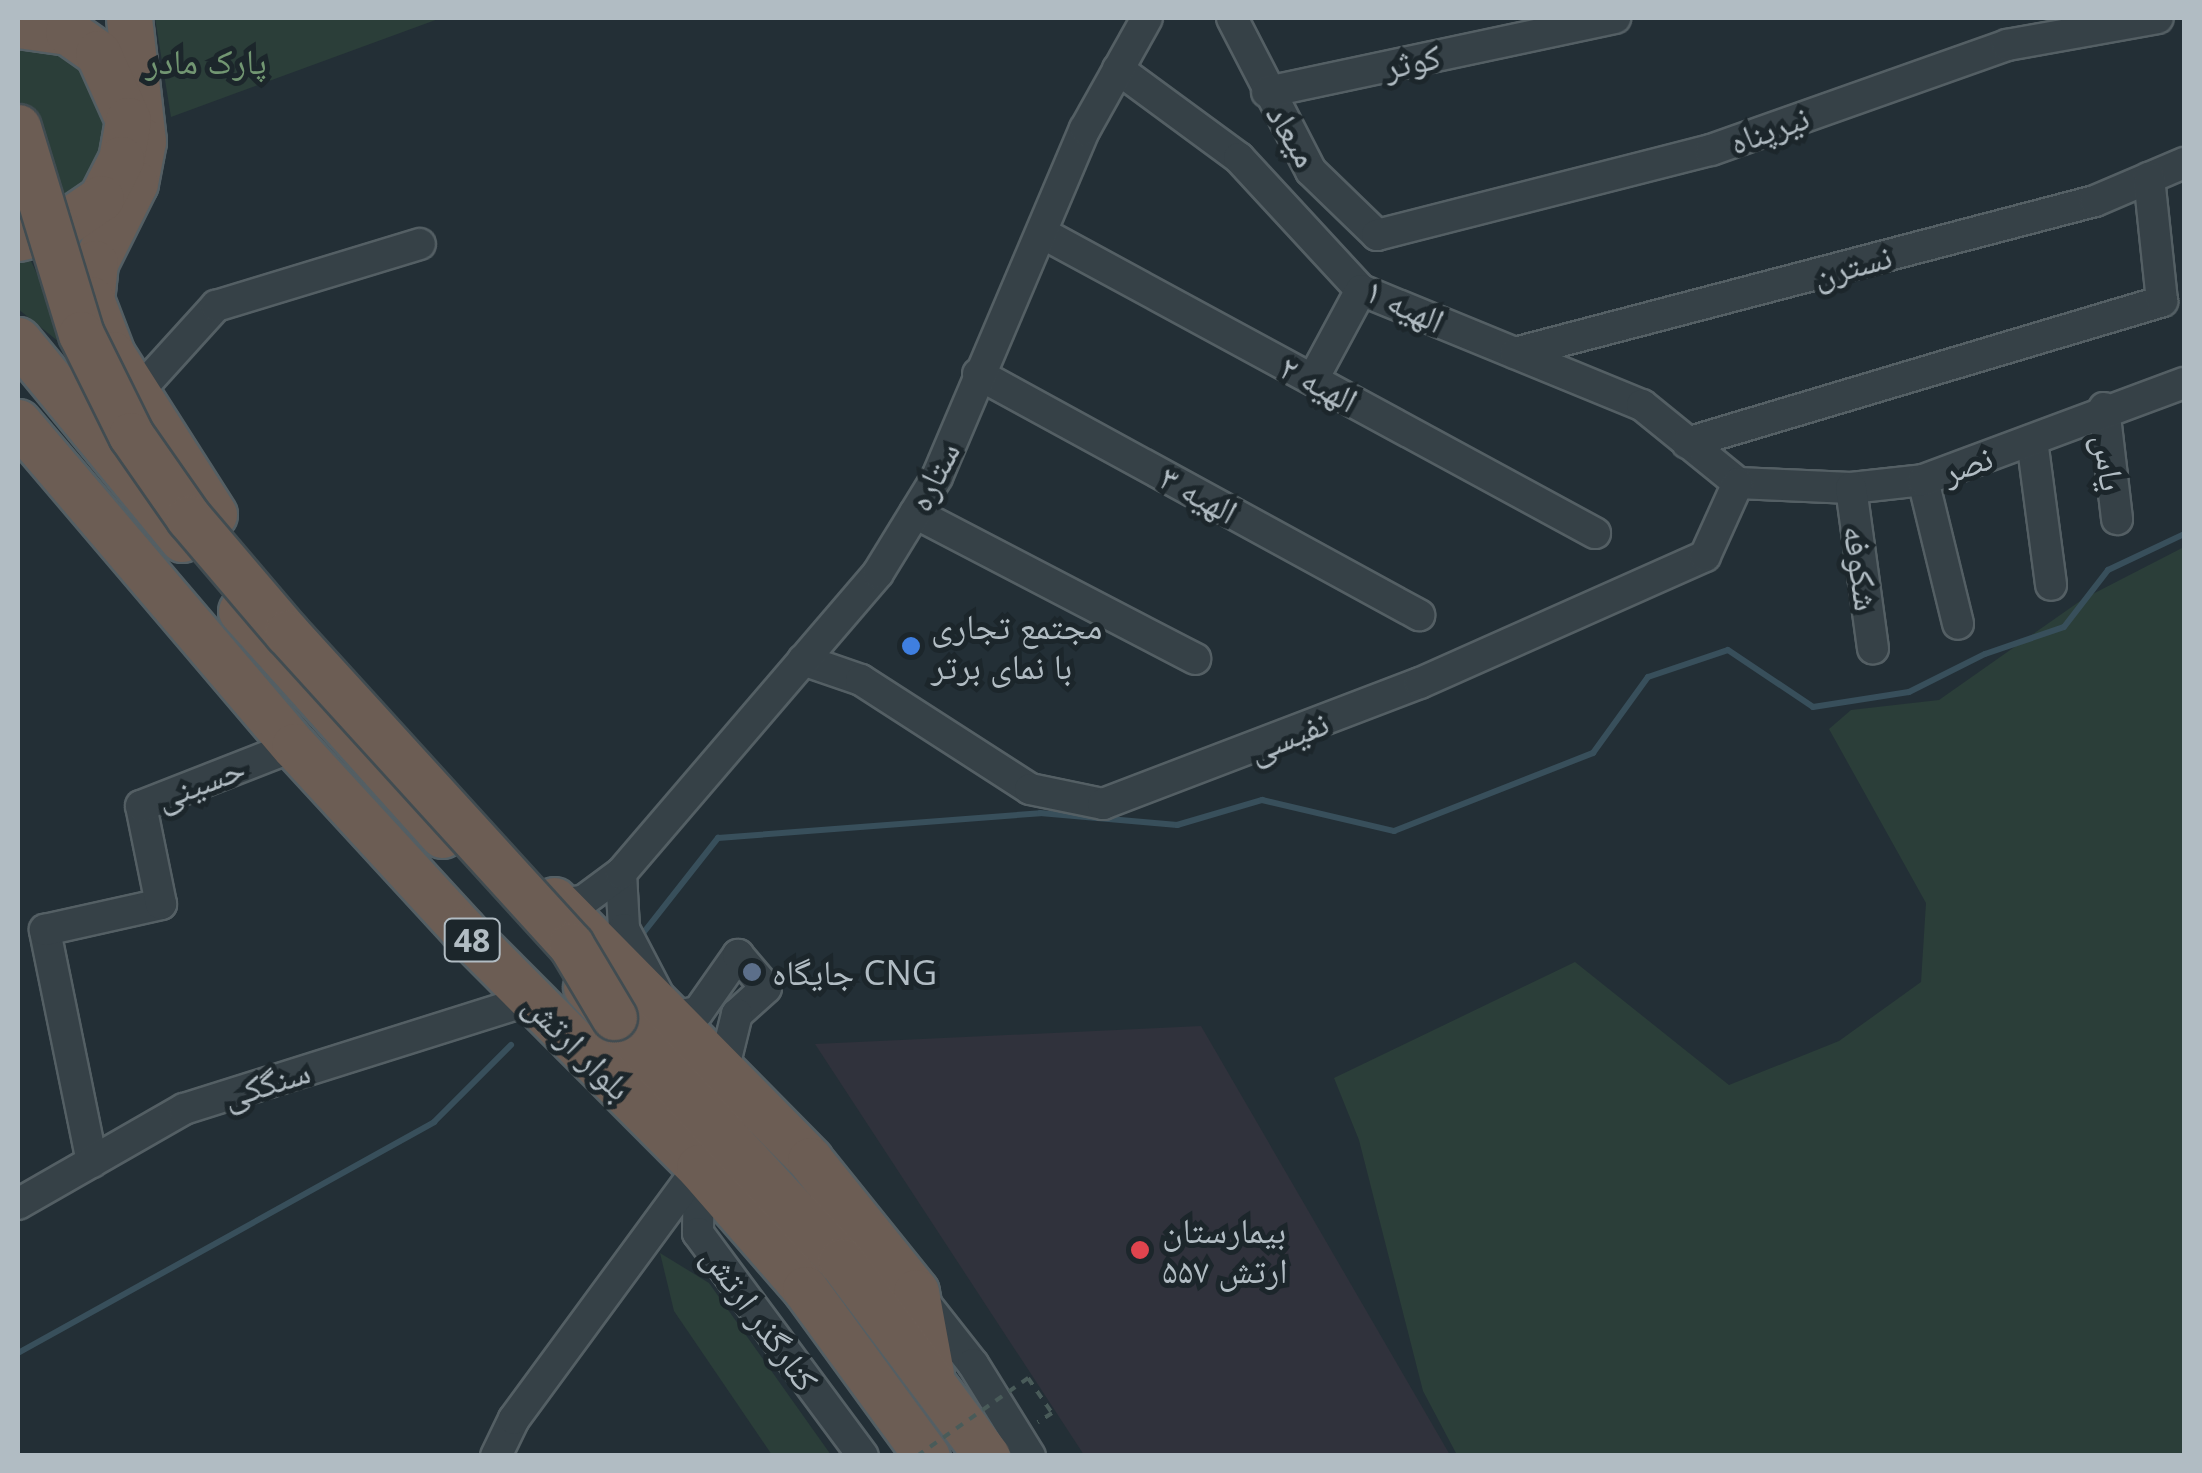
<!DOCTYPE html>
<meta charset="utf-8">
<style>
body{margin:0}
#map{position:relative;width:2202px;height:1473px;overflow:hidden;background:#232f36;font-family:"Open Sans","Noto Naskh Arabic",sans-serif}
div>[style]{position:absolute}
[style*='--x']{left:calc(var(--x)*1px);top:calc(var(--y)*1px);width:calc(var(--w)*1px);rotate:calc(var(--a)*1deg)}
.medical>*{inset:0;background:#30323c}
.green>*{inset:0;background:#2b3e39}
.stream>*{height:6px;margin:-3px;padding:0 3px;transform-origin:3px;border-radius:3px;background:#384f5b}
.path>*{height:4px;margin-top:-2px;transform-origin:0;background:repeating-linear-gradient(90deg,#495b59 0 8px,transparent 0 16px)}
.roads{filter:drop-shadow(2px 0 #545f64) drop-shadow(-2px 0 #545f64) drop-shadow(0 2px #545f64) drop-shadow(0 -2px #545f64)}
.minor>*{height:30px;margin:-15px;padding:0 15px;transform-origin:15px;border-radius:15px;background:#364147}
.highway>*{height:45px;margin:-22.5px;padding:0 22.5px;transform-origin:22.5px;border-radius:22.5px;background:#6c5d54}
.path-bridge>*{height:4px;margin-top:-2px;transform-origin:0;background:repeating-linear-gradient(90deg,#495b59 0 8px,transparent 0 16px)}
.bridges{filter:drop-shadow(2px 0 #414c51) drop-shadow(-2px 0 #414c51) drop-shadow(0 2px #414c51) drop-shadow(0 -2px #414c51)}
.highway-bridge>*{height:45px;margin:-22.5px;padding:0 22.5px;transform-origin:22.5px;border-radius:22.5px;background:#6c5d54}
.dots>*{width:28px;height:28px;translate:-50% -50%;box-sizing:border-box;border:5px solid #1c262b;border-radius:50%}
span{translate:-50% -50%;white-space:nowrap;text-align:center;line-height:1.15;-webkit-text-stroke:10px #1c262b;paint-order:stroke}
.shield-label span{padding:2px 8px;background:#1c262b;border:2px solid;border-radius:8px;-webkit-text-stroke-width:0}
.shield-label{font-size:32px;color:#b1bcc3;font-weight:700}
.park-label{font-size:35px;color:#729672}
.street-label{font-size:35px;color:#b1bcc3}
.poi-label{font-size:35px;color:#b1bcc3}
.left{translate:0 -50%;text-align:left}
.frame{position:absolute;inset:0;border:20px solid #b1bcc3;pointer-events:none}
</style>
<div id="map">
<div class="medical">
<div style="clip-path:polygon(1201px 1026px,1450px 1455px,1084px 1455px,815px 1044px)"></div>
</div>
<div class="green">
<div style="clip-path:polygon(155px 18px,441px 18px,171px 117px)"></div>
<div style="clip-path:polygon(18px 36px,83px 54px,116px 149px,65px 208px,18px 97px)"></div>
<div style="clip-path:polygon(18px 257px,31px 261px,74px 354px,18px 309px)"></div>
<div style="clip-path:polygon(2184px 547px,2184px 1455px,1457px 1455px,1423px 1391px,1359px 1140px,1334px 1078px,1575px 962px,1729px 1085px,1839px 1041px,1921px 982px,1926px 903px,1829px 729px,1851px 710px,1939px 700px,2083px 599px)"></div>
<div style="clip-path:polygon(660px 1253px,709px 1283px,831px 1455px,772px 1455px,674px 1311px)"></div>
</div>
<div class="stream">
<div style="--x:644;--y:932;--w:120;--a:-51.8"></div>
<div style="--x:718;--y:838;--w:323;--a:-4.4"></div>
<div style="--x:1040;--y:813;--w:138;--a:5"></div>
<div style="--x:1177;--y:825;--w:89;--a:-16.4"></div>
<div style="--x:1262;--y:800;--w:136;--a:13.2"></div>
<div style="--x:1394;--y:831;--w:214;--a:-21.4"></div>
<div style="--x:1593;--y:753;--w:94;--a:-54.1"></div>
<div style="--x:1648;--y:677;--w:84;--a:-18.6"></div>
<div style="--x:1728;--y:650;--w:102;--a:33.8"></div>
<div style="--x:1813;--y:707;--w:97;--a:-8.9"></div>
<div style="--x:1909;--y:692;--w:85;--a:-26.6"></div>
<div style="--x:1985;--y:654;--w:83;--a:-18.9"></div>
<div style="--x:2064;--y:627;--w:72;--a:-52.3"></div>
<div style="--x:2108;--y:570;--w:84;--a:-25.3"></div>
<div style="--x:18;--y:1353;--w:476;--a:-29"></div>
<div style="--x:434;--y:1122;--w:109;--a:-45"></div>
</div>
<div class="path">
<div style="--x:1028;--y:1378;--w:42;--a:55.6"></div>
<div style="--x:1052;--y:1413;--w:17;--a:147"></div>
</div>
<div class="roads">
<div class="minor">
<div style="--x:1232;--y:18;--w:172;--a:62.7"></div>
<div style="--x:1311;--y:171;--w:92;--a:44.1"></div>
<div style="--x:1377;--y:235;--w:345;--a:-14.3"></div>
<div style="--x:1711;--y:150;--w:314;--a:-19.5"></div>
<div style="--x:2007;--y:45;--w:153;--a:-10.1"></div>
<div style="--x:1118;--y:69;--w:150;--a:36.3"></div>
<div style="--x:1239;--y:158;--w:180;--a:47.3"></div>
<div style="--x:1361;--y:290;--w:304;--a:22.3"></div>
<div style="--x:1642;--y:405;--w:124;--a:39.1"></div>
<div style="--x:1267;--y:92;--w:356;--a:-12"></div>
<div style="--x:1044;--y:234;--w:627;--a:28.49"></div>
<div style="--x:1515;--y:353;--w:600;--a:-14.69"></div>
<div style="--x:2095;--y:201;--w:97;--a:-23.1"></div>
<div style="--x:978;--y:374;--w:503;--a:28.66"></div>
<div style="--x:1313;--y:379;--w:101;--a:-61.7"></div>
<div style="--x:137;--y:393;--w:118;--a:-47.8"></div>
<div style="--x:216;--y:306;--w:213;--a:-16.9"></div>
<div style="--x:2104;--y:408;--w:112;--a:83.3"></div>
<div style="--x:2032;--y:440;--w:146;--a:82.5"></div>
<div style="--x:1687;--y:443;--w:496;--a:-16.6"></div>
<div style="--x:2162;--y:301;--w:124;--a:-96"></div>
<div style="--x:1923;--y:480;--w:148;--a:76.3"></div>
<div style="--x:1738;--y:483;--w:113;--a:2.5"></div>
<div style="--x:1851;--y:488;--w:72;--a:-6.3"></div>
<div style="--x:1923;--y:480;--w:278;--a:-20.4"></div>
<div style="--x:1851;--y:488;--w:162;--a:82.2"></div>
<div style="--x:915;--y:513;--w:316;--a:27.5"></div>
<div style="--x:803;--y:660;--w:61;--a:19"></div>
<div style="--x:861;--y:680;--w:201;--a:32.8"></div>
<div style="--x:1030;--y:789;--w:75;--a:11.6"></div>
<div style="--x:1103;--y:804;--w:339;--a:-20.9"></div>
<div style="--x:1420;--y:683;--w:312;--a:-24"></div>
<div style="--x:1705;--y:556;--w:80;--a:-65.7"></div>
<div style="--x:621;--y:873;--w:56;--a:86.9"></div>
<div style="--x:624;--y:929;--w:99;--a:62.4"></div>
<div style="--x:670;--y:1017;--w:28;--a:-10"></div>
<div style="--x:698;--y:1012;--w:70;--a:-54.9"></div>
<div style="--x:738;--y:955;--w:43;--a:49.7"></div>
<div style="--x:766;--y:988;--w:39;--a:138"></div>
<div style="--x:737;--y:1014;--w:59;--a:103.8"></div>
<div style="--x:557;--y:904;--w:26;--a:-7"></div>
<div style="--x:583;--y:901;--w:47;--a:-36.4"></div>
<div style="--x:621;--y:873;--w:395;--a:-49.4"></div>
<div style="--x:878;--y:573;--w:113;--a:-58.4"></div>
<div style="--x:937;--y:477;--w:378;--a:-67"></div>
<div style="--x:1085;--y:129;--w:127;--a:-60.8"></div>
<div style="--x:92;--y:1162;--w:237;--a:-101.5"></div>
<div style="--x:45;--y:930;--w:119;--a:-12.6"></div>
<div style="--x:161;--y:904;--w:100;--a:-101.5"></div>
<div style="--x:141;--y:806;--w:164;--a:-21.4"></div>
<div style="--x:699;--y:1167;--w:66;--a:90.9"></div>
<div style="--x:698;--y:1233;--w:277;--a:53.5"></div>
<div style="--x:18;--y:1204;--w:191;--a:-29.8"></div>
<div style="--x:184;--y:1109;--w:365;--a:-17.5"></div>
<div style="--x:921;--y:1298;--w:84;--a:51.8"></div>
<div style="--x:973;--y:1364;--w:108;--a:58.2"></div>
<div style="--x:496;--y:1456;--w:41;--a:-64.1"></div>
<div style="--x:514;--y:1419;--w:313;--a:-53.7"></div>
</div>
<div class="highway">
<div style="--x:129;--y:18;--w:124;--a:83.5"></div>
<div style="--x:143;--y:141;--w:43;--a:100.8"></div>
<div style="--x:135;--y:183;--w:89;--a:116.6"></div>
<div style="--x:95;--y:263;--w:36;--a:96"></div>
<div style="--x:91;--y:299;--w:59;--a:69.1"></div>
<div style="--x:112;--y:354;--w:190;--a:57.5"></div>
<div style="--x:18;--y:25;--w:50;--a:8"></div>
<div style="--x:68;--y:32;--w:37;--a:35"></div>
<div style="--x:98;--y:53;--w:73;--a:65.9"></div>
<div style="--x:128;--y:120;--w:40;--a:100"></div>
<div style="--x:121;--y:159;--w:44;--a:117.1"></div>
<div style="--x:101;--y:198;--w:53;--a:145.7"></div>
<div style="--x:57;--y:228;--w:40;--a:165.6"></div>
<div style="--x:18;--y:340;--w:258;--a:50.5"></div>
<div style="--x:18;--y:422;--w:426;--a:49.6"></div>
<div style="--x:294;--y:746;--w:250;--a:47.4"></div>
<div style="--x:463;--y:930;--w:334;--a:45.1"></div>
<div style="--x:699;--y:1167;--w:162;--a:49"></div>
<div style="--x:805;--y:1289;--w:207;--a:53.9"></div>
<div style="--x:241;--y:611;--w:301;--a:48.1"></div>
<div style="--x:554;--y:900;--w:365;--a:45.4"></div>
<div style="--x:810;--y:1160;--w:169;--a:51.2"></div>
<div style="--x:916;--y:1292;--w:83;--a:79.6"></div>
<div style="--x:586;--y:987;--w:374;--a:47.1"></div>
<div style="--x:841;--y:1261;--w:244;--a:53.2"></div>
</div>
</div>
<div class="path-bridge">
<div style="--x:917;--y:1456;--w:136;--a:-35.1"></div>
</div>
<div class="bridges">
<div class="highway-bridge">
<div style="--x:18;--y:127;--w:216;--a:73.1"></div>
<div style="--x:81;--y:334;--w:113;--a:63.7"></div>
<div style="--x:131;--y:435;--w:101;--a:55.1"></div>
<div style="--x:189;--y:518;--w:151;--a:49.6"></div>
<div style="--x:287;--y:633;--w:422;--a:47.7"></div>
<div style="--x:571;--y:945;--w:84;--a:59.2"></div>
</div>
</div>
<div class="dots">
<div style="left:911px;top:646px;background:#3f7fe0"></div>
<div style="left:752px;top:972px;background:#5c6f8a"></div>
<div style="left:1140px;top:1250px;background:#e0444e"></div>
</div>
<div class="shield-label">
<span style="left:472px;top:940px">48</span>
</div>
<div class="park-label">
<span style="left:206px;top:61px">پارک مادر</span>
</div>
<div class="street-label">
<span style="left:1412px;top:61px;rotate:-12deg">کوثر</span>
<span style="left:1769px;top:129px;rotate:-20deg">نیرپناه</span>
<span style="left:1293px;top:135px;rotate:59deg">میعاد</span>
<span style="left:1852px;top:265px;rotate:-15deg">نسترن</span>
<span style="left:1405px;top:305px;rotate:25deg">الهیه ۱</span>
<span style="left:1319px;top:383px;rotate:28deg">الهیه ۲</span>
<span style="left:2110px;top:463px;rotate:83deg">یاس</span>
<span style="left:1967px;top:464px;rotate:-20deg">نصر</span>
<span style="left:933px;top:476px;rotate:-63deg">ستاره</span>
<span style="left:1199px;top:494px;rotate:29deg">الهیه ۳</span>
<span style="left:1862px;top:568px;rotate:82deg">شکوفه</span>
<span style="left:1288px;top:736px;rotate:-22deg">نفیسی</span>
<span style="left:200px;top:782px;rotate:-21deg">حسینی</span>
<span style="left:578px;top:1046px;rotate:45deg">بلوار ارتش</span>
<span style="left:266px;top:1083px;rotate:-18deg">سنگکی</span>
<span style="left:761px;top:1318px;rotate:54deg">کنارگذر ارتش</span>
</div>
<div class="poi-label">
<span class="left" style="left:931px;top:646px">مجتمع تجاری<br>با نمای برتر</span>
<span class="left" style="left:772px;top:972px">جایگاه CNG</span>
<span class="left" style="left:1162px;top:1250px">بیمارستان<br>۵۵۷ ارتش</span>
</div>
<div class="frame"></div>
</div>
